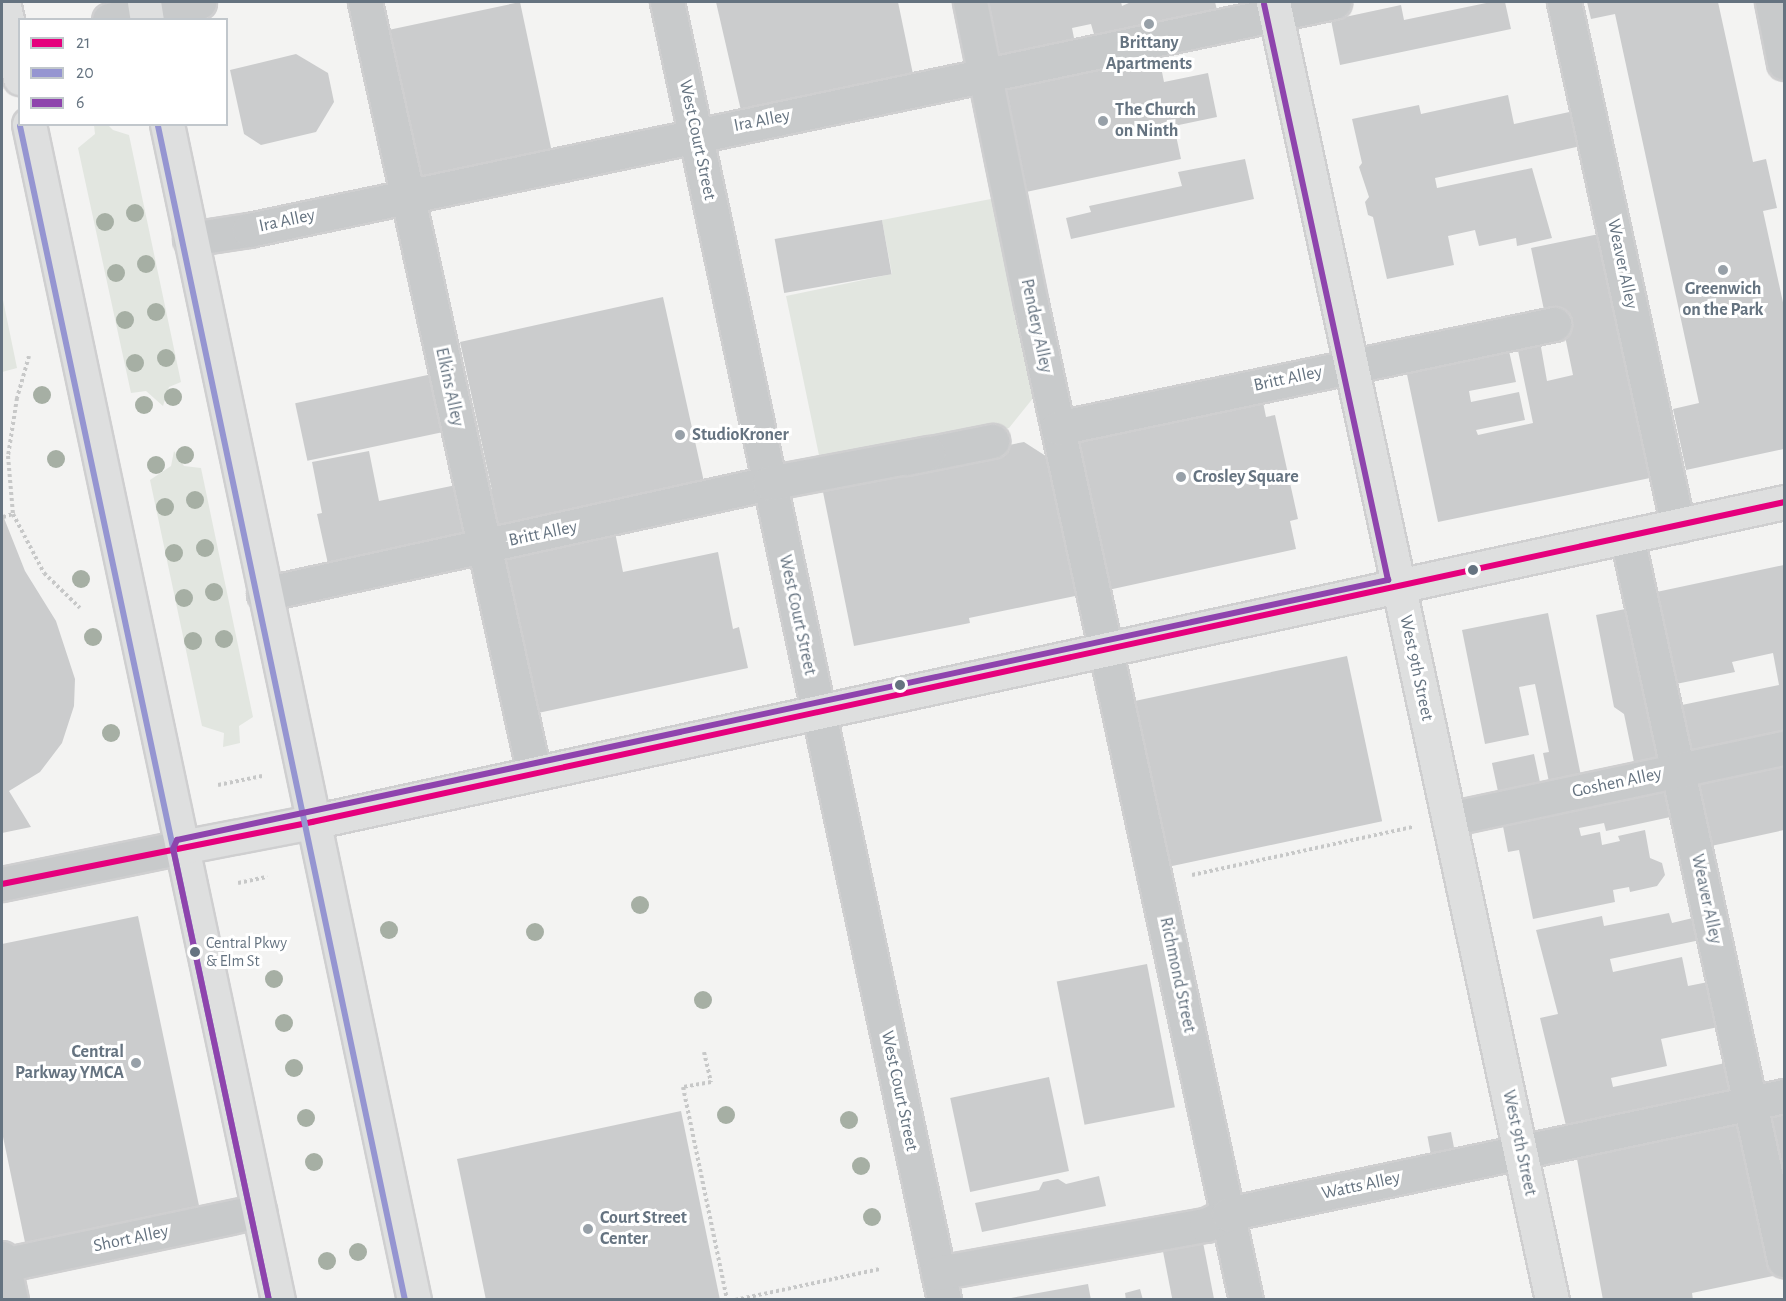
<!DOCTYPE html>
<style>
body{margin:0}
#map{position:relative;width:1786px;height:1301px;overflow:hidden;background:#f3f3f2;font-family:"Alegreya Sans",sans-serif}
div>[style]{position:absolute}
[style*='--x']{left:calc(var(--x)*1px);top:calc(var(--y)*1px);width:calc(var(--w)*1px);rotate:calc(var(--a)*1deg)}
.green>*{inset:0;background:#e2e6e0}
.building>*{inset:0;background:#cbcccd;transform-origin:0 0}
.path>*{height:4px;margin-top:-2px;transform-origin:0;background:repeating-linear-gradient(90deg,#c7c8c8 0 3px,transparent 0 6px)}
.roads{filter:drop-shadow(2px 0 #cfcfd0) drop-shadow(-2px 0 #cfcfd0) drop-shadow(0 2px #cfcfd0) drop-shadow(0 -2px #cfcfd0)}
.minor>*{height:33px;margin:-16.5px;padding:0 16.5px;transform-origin:16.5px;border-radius:16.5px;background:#c8cacb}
.major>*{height:33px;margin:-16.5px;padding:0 16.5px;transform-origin:16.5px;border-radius:16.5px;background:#dedfdf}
.bus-1>*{height:6px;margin:-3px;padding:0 3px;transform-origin:3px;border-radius:3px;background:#e5007d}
.bus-2>*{height:6px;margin:-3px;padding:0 3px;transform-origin:3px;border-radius:3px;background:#9595d1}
.bus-3>*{height:6px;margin:-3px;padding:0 3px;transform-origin:3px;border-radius:3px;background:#8e44ad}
.trees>*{width:18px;height:18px;margin:-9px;border-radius:50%;background:#a6afa4}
.dots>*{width:16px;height:16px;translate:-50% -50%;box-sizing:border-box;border:3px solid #fff;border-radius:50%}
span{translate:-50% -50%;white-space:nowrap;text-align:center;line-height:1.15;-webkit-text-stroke:6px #fff;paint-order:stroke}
.bus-label{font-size:16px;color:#657380}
.left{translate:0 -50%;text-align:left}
.poi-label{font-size:18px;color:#657380;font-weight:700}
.right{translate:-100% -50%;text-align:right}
.street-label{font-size:18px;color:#657380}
.frame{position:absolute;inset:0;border:3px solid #657380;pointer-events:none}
.legend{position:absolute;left:18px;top:18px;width:210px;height:108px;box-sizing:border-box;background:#fff;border:2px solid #c1c7cc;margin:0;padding:8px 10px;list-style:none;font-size:18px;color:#657380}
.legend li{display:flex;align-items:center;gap:12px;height:30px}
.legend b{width:30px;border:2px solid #c1c7cc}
</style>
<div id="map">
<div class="green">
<div style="clip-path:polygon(94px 125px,108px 125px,113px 130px,129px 135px,181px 382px,169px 387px,163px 406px,146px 391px,131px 393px,78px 148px,95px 134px)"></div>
<div style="clip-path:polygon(996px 198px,1038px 392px,1009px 428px,821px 465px,786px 296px,892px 274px,882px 220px)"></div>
<div style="clip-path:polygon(2px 295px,17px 368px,2px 372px)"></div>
<div style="clip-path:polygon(174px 451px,184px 466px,201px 468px,253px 717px,239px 726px,240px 743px,223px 747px,224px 733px,202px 726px,150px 480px,171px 466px)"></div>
</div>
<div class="building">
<div style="left:520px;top:2px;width:157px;height:143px;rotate:78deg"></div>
<div style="clip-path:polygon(716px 2px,898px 2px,914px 79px,742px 115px)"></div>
<div style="clip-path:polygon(975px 2px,1121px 2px,1122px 6px,1131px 2px,1215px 2px,1218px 14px,1096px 41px,1091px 24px,1072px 28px,1075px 43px,987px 61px)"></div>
<div style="clip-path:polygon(1491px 2px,1505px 2px,1511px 29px,1340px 65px,1331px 20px,1401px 5px,1404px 20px)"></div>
<div style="clip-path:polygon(1587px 2px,1718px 2px,1753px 162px,1766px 159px,1777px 208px,1763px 211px,1784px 307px,1784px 449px,1686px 470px,1673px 409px,1699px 403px,1615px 14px,1591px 19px)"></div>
<div style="clip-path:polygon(1157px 47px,1164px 82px,1208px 73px,1217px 117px,1174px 126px,1181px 159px,1026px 192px,1002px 80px)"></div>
<div style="clip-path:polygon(296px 54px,328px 73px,334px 102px,316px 132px,261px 145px,244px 134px,230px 70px)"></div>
<div style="clip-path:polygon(1508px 95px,1514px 124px,1574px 111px,1581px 146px,1435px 178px,1437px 188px,1532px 168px,1552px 238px,1517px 246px,1516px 238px,1479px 246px,1475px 230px,1448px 236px,1454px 265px,1387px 279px,1373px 217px,1368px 215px,1365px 202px,1369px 197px,1359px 167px,1362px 163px,1352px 119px,1419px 105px,1421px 114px)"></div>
<div style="clip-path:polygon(1245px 159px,1254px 199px,1071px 239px,1066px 218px,1091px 212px,1089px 206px,1182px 186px,1178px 172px)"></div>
<div style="left:882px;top:220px;width:55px;height:109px;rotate:80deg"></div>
<div style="clip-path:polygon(1599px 234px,1650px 478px,1438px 522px,1405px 365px,1460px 353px,1461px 361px,1509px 351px,1516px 382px,1469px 391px,1471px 402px,1519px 392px,1525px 420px,1476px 430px,1478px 435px,1533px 423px,1516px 341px,1539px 336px,1547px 381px,1573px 375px,1559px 307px,1544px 310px,1531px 248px)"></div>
<div style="clip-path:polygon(663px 297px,706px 491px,485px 539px,475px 494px,492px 491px,460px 342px)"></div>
<div style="left:437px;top:373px;width:59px;height:145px;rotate:78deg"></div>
<div style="clip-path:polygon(1261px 392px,1266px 417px,1275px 415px,1298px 519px,1290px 521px,1296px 549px,1099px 592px,1065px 434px)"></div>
<div style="clip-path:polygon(1024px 442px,1052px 460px,1080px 595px,969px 618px,970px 623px,854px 646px,821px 482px)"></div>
<div style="clip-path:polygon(369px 451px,379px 501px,461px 484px,473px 543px,330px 573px,317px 514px,322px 513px,312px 462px)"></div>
<div style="clip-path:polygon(2px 513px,25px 571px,56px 621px,75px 679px,74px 706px,62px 743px,40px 772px,9px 791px,31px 827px,2px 833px)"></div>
<div style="clip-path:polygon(614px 527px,623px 572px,718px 552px,733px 629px,739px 627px,748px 668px,524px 716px,493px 570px,518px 548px)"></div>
<div style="clip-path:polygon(1784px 565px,1784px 741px,1683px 762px,1672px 707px,1779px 685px,1773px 653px,1732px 662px,1735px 672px,1666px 686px,1647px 594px)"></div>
<div style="clip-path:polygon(1635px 607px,1667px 766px,1636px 772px,1624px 714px,1614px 707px,1596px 615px)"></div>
<div style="clip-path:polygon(1548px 613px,1581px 776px,1549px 782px,1543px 753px,1549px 752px,1535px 684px,1519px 687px,1529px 735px,1485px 744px,1462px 630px)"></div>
<div style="left:1347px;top:656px;width:169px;height:217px;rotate:78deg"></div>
<div style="left:1534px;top:754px;width:38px;height:43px;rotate:78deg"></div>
<div style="clip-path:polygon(1784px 755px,1784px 830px,1702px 848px,1687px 776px)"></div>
<div style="clip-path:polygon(1668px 781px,1675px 816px,1606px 831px,1604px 823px,1579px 828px,1581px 836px,1600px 832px,1602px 845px,1620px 841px,1618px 836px,1645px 830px,1650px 858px,1662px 863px,1665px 875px,1657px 886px,1630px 892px,1629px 887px,1613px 890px,1615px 902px,1533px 919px,1519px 850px,1508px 852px,1501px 816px)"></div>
<div style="clip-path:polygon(1669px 913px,1672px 923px,1701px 916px,1705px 939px,1610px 959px,1613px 972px,1682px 957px,1688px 986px,1713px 981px,1723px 1026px,1661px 1039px,1667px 1066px,1611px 1078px,1613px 1087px,1730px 1062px,1735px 1085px,1725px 1100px,1568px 1134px,1540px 1018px,1558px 1014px,1536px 930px,1602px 916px,1604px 926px)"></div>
<div style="clip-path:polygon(138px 916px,201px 1215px,27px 1252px,2px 1132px,2px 944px)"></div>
<div style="left:1147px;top:964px;width:146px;height:92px;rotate:79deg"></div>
<div style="left:1049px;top:1077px;width:96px;height:101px;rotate:78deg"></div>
<div style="clip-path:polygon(1784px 1105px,1784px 1228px,1757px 1110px)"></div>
<div style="clip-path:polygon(681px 1111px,720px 1300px,486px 1300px,457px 1159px)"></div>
<div style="clip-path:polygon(1738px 1114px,1773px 1276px,1692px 1293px,1693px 1300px,1603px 1300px,1575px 1148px)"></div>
<div style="left:1451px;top:1132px;width:20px;height:24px;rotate:79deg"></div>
<div style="clip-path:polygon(1099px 1176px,1106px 1206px,982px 1232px,975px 1203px,1039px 1190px,1043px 1182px,1058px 1179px,1066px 1184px)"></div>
<div style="left:1201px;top:1232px;width:69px;height:41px;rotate:79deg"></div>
<div style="clip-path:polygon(1088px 1284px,1091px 1300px,1011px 1300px,1011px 1298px)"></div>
<div style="clip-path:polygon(1140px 1289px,1143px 1300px,1126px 1300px,1125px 1293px)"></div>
</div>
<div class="path">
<div style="--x:29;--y:356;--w:44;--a:105.9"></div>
<div style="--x:17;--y:398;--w:59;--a:98.8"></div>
<div style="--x:8;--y:456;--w:58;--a:85.1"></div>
<div style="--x:13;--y:514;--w:67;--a:62.3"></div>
<div style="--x:44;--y:573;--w:50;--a:44.2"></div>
<div style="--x:3;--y:517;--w:10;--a:-17"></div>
<div style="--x:218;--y:785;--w:45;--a:-11.6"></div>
<div style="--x:1192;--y:875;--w:226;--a:-12.3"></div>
<div style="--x:238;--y:883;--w:30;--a:-12"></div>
<div style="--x:704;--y:1052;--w:31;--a:77"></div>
<div style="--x:711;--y:1082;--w:28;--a:170"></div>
<div style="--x:683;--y:1087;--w:217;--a:78.3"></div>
<div style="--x:735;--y:1300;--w:148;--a:-12.1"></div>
</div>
<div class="roads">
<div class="minor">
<div style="--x:365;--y:2;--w:789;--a:77.64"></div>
<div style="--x:667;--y:2;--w:1327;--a:77.95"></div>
<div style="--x:970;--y:2;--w:308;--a:78.6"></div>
<div style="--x:1031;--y:304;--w:1019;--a:77.82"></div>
<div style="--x:1564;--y:2;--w:536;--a:77.73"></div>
<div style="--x:1772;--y:2;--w:62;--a:78.9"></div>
<div style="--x:109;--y:20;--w:92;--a:-11.3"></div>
<div style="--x:190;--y:239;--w:60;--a:-8.7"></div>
<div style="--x:249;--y:230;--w:1109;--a:-11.87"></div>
<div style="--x:1058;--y:428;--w:507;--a:-11.84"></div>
<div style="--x:906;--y:458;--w:88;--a:-11.2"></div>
<div style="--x:1627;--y:537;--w:740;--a:77.75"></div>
<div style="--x:264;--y:594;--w:517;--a:-12.4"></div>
<div style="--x:769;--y:483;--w:162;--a:-10.7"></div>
<div style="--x:1449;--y:819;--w:342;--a:-12"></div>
<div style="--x:2;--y:884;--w:184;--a:-11.6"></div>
<div style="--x:2;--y:1258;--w:43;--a:77.9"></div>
<div style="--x:3;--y:1265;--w:262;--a:-11.9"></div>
<div style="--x:938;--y:1273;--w:272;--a:-10.2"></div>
<div style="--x:1206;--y:1225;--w:25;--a:-27"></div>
<div style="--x:1228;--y:1214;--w:568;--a:-11.98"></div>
</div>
<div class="major">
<div style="--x:3;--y:2;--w:78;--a:77.4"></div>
<div style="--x:144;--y:2;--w:18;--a:81"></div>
<div style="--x:1273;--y:2;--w:1328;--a:77.87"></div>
<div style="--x:29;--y:124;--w:1202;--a:78.05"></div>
<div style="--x:167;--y:124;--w:1202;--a:78.14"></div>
<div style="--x:182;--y:847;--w:132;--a:-10.9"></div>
<div style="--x:312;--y:822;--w:1506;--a:-12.26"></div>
</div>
</div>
<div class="bus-1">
<div style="--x:2;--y:884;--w:316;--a:-11.3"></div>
<div style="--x:312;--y:822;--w:1506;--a:-12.26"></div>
</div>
<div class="bus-2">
<div style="--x:20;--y:126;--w:1200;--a:78.03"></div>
<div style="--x:158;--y:126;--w:1200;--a:78.12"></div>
</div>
<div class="bus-3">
<div style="--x:269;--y:1300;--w:461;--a:-102"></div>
<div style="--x:173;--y:849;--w:10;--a:-66"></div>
<div style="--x:177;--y:840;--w:1239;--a:-12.12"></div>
<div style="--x:1388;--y:580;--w:589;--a:-102.15"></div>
</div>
<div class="trees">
<div style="left:135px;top:213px"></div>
<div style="left:105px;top:222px"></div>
<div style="left:146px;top:264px"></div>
<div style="left:116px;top:273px"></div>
<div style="left:156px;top:312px"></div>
<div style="left:125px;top:320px"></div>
<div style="left:166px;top:358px"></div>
<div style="left:135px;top:363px"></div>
<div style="left:42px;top:395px"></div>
<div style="left:173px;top:397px"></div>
<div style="left:144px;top:405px"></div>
<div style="left:185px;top:455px"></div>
<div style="left:56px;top:459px"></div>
<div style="left:156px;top:465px"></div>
<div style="left:195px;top:500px"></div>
<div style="left:165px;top:507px"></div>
<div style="left:205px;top:548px"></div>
<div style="left:174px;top:553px"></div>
<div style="left:81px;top:579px"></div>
<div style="left:214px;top:592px"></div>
<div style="left:184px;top:598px"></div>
<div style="left:93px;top:637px"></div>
<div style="left:224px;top:639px"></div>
<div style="left:193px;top:641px"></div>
<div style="left:111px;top:733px"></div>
<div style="left:640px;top:905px"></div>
<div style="left:389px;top:930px"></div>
<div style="left:535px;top:932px"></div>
<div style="left:274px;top:979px"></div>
<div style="left:703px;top:1000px"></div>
<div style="left:284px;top:1023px"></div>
<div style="left:294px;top:1068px"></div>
<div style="left:726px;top:1115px"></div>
<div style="left:306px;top:1118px"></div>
<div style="left:849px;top:1120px"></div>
<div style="left:314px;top:1162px"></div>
<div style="left:861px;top:1166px"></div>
<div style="left:872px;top:1217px"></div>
<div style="left:358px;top:1252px"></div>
<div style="left:327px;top:1261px"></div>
</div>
<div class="dots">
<div style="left:1149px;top:24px;background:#97a0a8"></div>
<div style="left:1103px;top:121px;background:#97a0a8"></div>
<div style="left:1723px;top:270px;background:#97a0a8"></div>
<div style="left:680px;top:435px;background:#97a0a8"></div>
<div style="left:1181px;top:477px;background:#97a0a8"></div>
<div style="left:1473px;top:570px;background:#657380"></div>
<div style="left:900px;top:685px;background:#657380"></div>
<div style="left:195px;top:952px;background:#657380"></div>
<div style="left:136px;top:1063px;background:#97a0a8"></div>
<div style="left:588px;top:1229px;background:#97a0a8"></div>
</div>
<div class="bus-label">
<span class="left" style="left:206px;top:952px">Central Pkwy<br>&amp; Elm St</span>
</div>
<div class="poi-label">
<span style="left:1149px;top:54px">Brittany<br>Apartments</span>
<span class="left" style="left:1115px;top:121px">The Church<br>on Ninth</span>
<span style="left:1723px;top:300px">Greenwich<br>on the Park</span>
<span class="left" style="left:692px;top:435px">StudioKroner</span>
<span class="left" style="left:1193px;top:477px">Crosley Square</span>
<span class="right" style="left:124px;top:1063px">Central<br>Parkway YMCA</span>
<span class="left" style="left:600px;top:1229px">Court Street<br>Center</span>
</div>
<div class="street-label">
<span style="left:762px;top:121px;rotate:-11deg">Ira Alley</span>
<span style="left:697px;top:140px;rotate:78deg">West Court Street</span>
<span style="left:287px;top:221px;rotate:-12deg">Ira Alley</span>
<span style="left:1622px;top:264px;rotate:78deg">Weaver Alley</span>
<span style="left:1036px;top:326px;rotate:78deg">Pendery Alley</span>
<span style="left:1288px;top:379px;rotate:-12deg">Britt Alley</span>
<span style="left:449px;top:387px;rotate:78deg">Elkins Alley</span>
<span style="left:543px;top:534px;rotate:-12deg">Britt Alley</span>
<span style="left:797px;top:615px;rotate:78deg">West Court Street</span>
<span style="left:1416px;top:668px;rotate:78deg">West 9th Street</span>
<span style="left:1617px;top:783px;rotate:-12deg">Goshen Alley</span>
<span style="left:1706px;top:899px;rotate:78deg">Weaver Alley</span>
<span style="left:1177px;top:975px;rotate:78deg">Richmond Street</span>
<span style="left:899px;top:1091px;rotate:78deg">West Court Street</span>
<span style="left:1519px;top:1143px;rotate:78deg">West 9th Street</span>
<span style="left:1361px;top:1186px;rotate:-12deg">Watts Alley</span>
<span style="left:131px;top:1239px;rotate:-12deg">Short Alley</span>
</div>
<div class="frame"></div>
<ul class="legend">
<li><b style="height:8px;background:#e5007d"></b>21</li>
<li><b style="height:8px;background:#9595d1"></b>20</li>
<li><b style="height:8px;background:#8e44ad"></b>6</li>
</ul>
</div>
